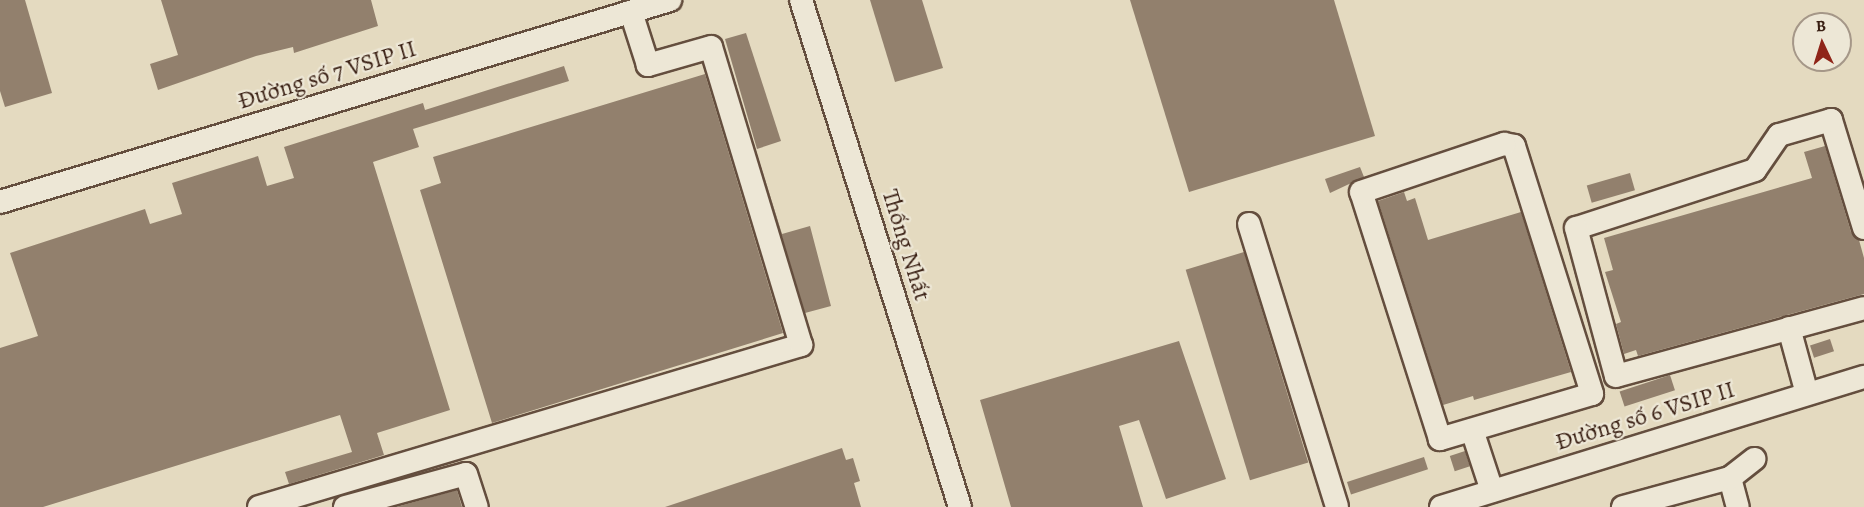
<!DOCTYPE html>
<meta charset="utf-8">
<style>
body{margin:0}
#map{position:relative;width:1864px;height:507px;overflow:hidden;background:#e4dac0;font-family:Alegreya,serif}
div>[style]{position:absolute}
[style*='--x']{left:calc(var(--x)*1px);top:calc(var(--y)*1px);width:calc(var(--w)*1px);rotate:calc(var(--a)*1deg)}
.building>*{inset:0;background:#92806d;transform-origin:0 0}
.roads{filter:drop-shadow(2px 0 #644e3e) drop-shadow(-2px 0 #644e3e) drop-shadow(0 2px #644e3e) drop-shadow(0 -2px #644e3e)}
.minor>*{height:22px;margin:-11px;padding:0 11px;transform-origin:11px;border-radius:11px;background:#ede7d6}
span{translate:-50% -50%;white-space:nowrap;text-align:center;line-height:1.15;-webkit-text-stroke:4.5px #ede7d6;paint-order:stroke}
.street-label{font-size:24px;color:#391f13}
.north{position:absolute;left:1792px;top:12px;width:60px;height:60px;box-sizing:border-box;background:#ede7d6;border:2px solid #a59788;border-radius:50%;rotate:356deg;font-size:16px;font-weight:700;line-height:24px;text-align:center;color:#391f13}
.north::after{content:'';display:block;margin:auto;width:21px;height:27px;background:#8f2418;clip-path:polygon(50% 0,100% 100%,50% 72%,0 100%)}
</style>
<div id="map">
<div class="building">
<div style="clip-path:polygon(0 0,25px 0,52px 93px,5px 107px,0 91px)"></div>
<div style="clip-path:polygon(161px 0,371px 0,378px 26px,294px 53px,293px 47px,256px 56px,158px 90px,150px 64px,178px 55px)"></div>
<div style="clip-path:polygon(870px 0,922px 0,943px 68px,895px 82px)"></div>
<div style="clip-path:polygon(1130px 0,1334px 0,1375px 136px,1189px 192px)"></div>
<div style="clip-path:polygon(746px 33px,781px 141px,757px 149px,725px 39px)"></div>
<div style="clip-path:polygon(564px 66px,569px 81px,413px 129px,419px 147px,373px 162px,450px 410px,377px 433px,384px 455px,289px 484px,285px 472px,352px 452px,340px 415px,43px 507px,0 507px,0 348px,38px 336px,10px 253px,145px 209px,150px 224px,182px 214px,172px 183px,258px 156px,267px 186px,294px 178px,284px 147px,423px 103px,425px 110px)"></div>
<div style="clip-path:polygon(705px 74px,783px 333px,492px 423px,420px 190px,441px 183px,433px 157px)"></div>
<div style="clip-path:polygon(1825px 146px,1851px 232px,1859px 240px,1864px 258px,1864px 294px,1638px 356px,1636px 350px,1624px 354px,1616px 324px,1621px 322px,1605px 272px,1613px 270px,1604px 238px,1812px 178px,1804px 152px)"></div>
<div style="clip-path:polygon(758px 157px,782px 234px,810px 226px,831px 306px,805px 313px)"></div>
<div style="clip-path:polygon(1360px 167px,1364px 177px,1330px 193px,1325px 179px)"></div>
<div style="left:1630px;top:173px;width:18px;height:45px;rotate:74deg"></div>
<div style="clip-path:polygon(1404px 192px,1407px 201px,1415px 198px,1428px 240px,1521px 212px,1571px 372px,1474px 400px,1473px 396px,1443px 405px,1378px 201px)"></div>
<div style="left:1244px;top:252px;width:220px;height:61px;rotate:73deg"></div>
<div style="left:1830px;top:339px;width:13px;height:21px;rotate:72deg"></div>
<div style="clip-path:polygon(1179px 341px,1226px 479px,1166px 499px,1139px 420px,1119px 426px,1143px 507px,1011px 507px,980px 400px)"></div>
<div style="left:1670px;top:375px;width:16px;height:53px;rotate:72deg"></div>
<div style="clip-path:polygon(842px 448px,846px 460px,853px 458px,860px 481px,854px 483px,861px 507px,665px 507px)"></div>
<div style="left:1465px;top:451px;width:16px;height:16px;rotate:72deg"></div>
<div style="left:1424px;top:457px;width:13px;height:81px;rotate:72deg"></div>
<div style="clip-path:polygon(457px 490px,462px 507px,396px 507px)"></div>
</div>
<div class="roads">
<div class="minor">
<div style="--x:801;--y:0;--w:531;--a:72.59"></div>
<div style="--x:1504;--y:144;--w:10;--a:11"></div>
<div style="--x:1514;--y:146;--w:260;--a:72.5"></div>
<div style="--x:1592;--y:394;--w:159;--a:163.5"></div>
<div style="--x:1440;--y:439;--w:259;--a:-107.7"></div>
<div style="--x:1361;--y:192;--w:151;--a:-18.6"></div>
<div style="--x:0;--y:202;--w:700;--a:-16.78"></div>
<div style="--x:1249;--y:224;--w:296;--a:72.7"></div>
<div style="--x:1864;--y:228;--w:113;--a:-107"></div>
<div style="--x:1831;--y:120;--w:54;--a:163.9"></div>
<div style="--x:1779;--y:135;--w:42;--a:124.4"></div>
<div style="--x:1755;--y:170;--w:188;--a:162"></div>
<div style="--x:1576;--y:228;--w:153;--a:74.9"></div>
<div style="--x:1616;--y:376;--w:257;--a:-15.3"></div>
<div style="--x:1789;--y:328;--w:68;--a:74.7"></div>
<div style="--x:1472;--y:430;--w:64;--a:71.8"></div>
<div style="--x:1730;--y:478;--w:30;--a:75"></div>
<div style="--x:259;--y:507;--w:566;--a:-16.64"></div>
<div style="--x:801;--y:345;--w:311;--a:-106.8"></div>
<div style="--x:711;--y:47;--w:66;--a:164.1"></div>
<div style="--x:648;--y:65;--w:56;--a:-107.8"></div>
<div style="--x:345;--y:507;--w:125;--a:-15.3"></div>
<div style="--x:466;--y:474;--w:35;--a:72"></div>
<div style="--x:1441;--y:507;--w:443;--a:-17.1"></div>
<div style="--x:1623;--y:507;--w:111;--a:-15.2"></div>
<div style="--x:1730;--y:478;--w:31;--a:-38"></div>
</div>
</div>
<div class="street-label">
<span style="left:327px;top:75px;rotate:-17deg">Đường số 7 VSIP II</span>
<span style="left:906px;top:245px;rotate:73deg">Thống Nhất</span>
<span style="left:1645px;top:416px;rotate:-17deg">Đường số 6 VSIP II</span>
</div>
<div class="north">B</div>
</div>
